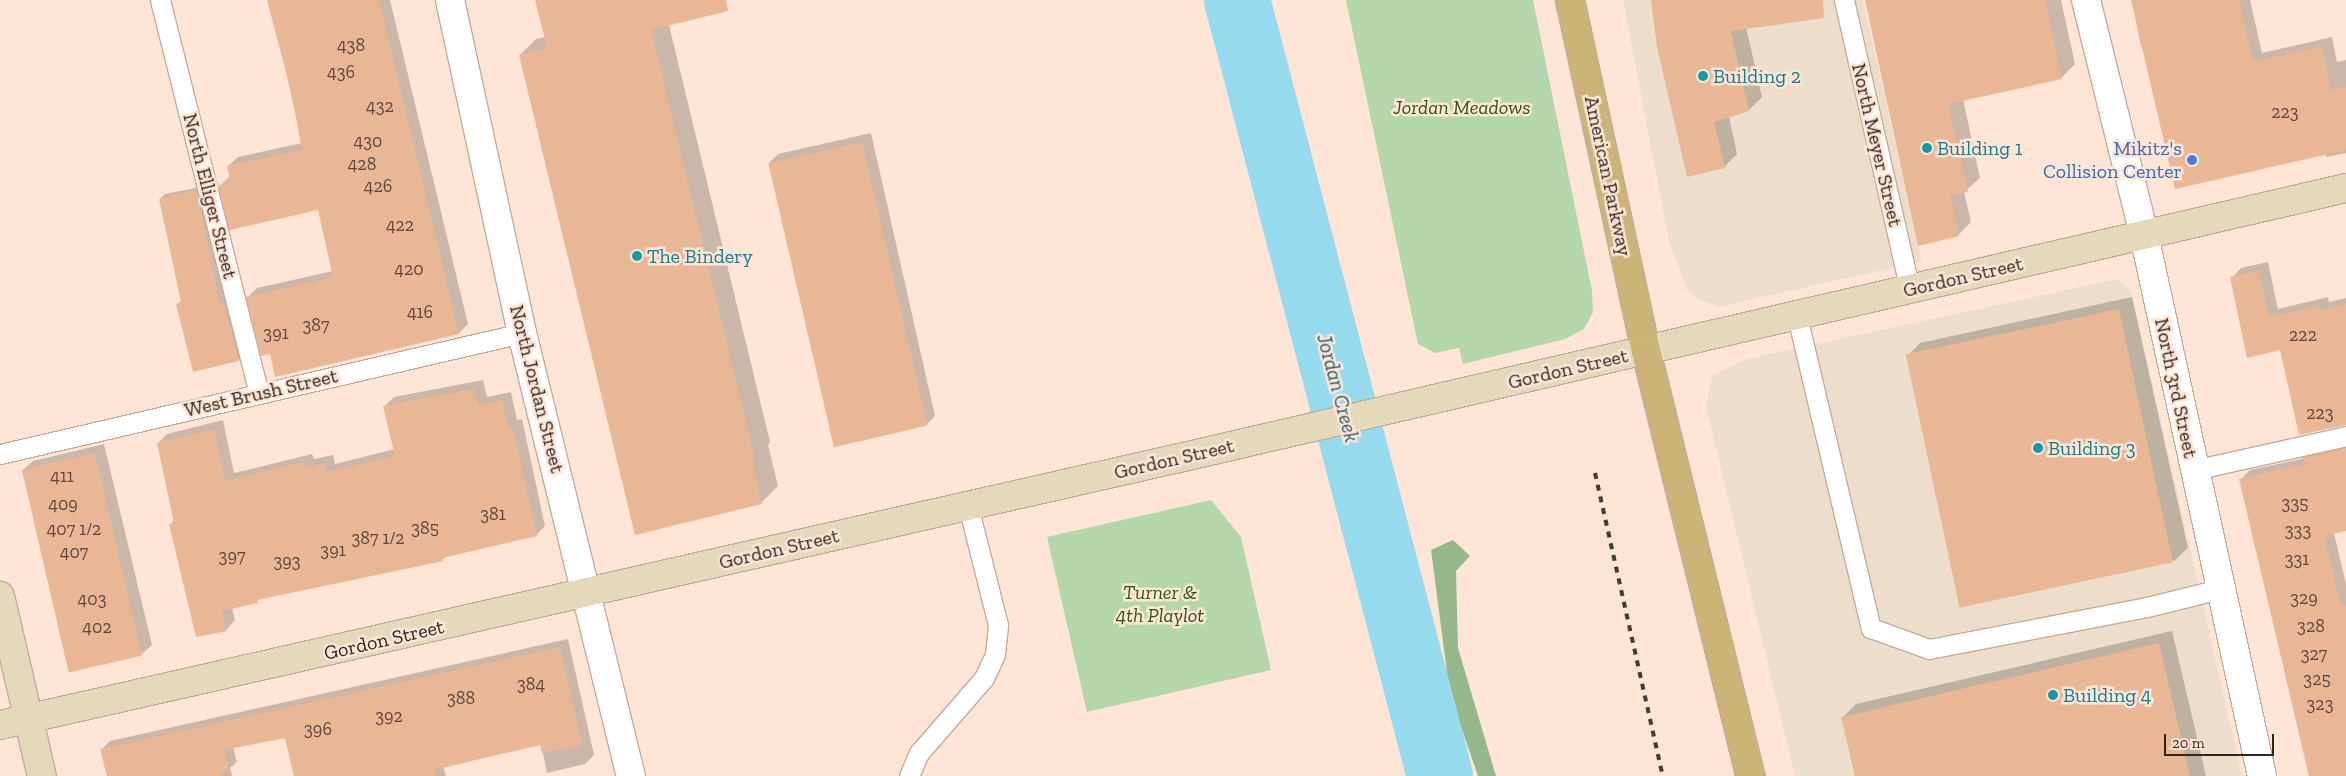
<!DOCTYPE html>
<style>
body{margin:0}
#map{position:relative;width:2346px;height:776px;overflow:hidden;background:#fee5d5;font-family:"Zilla Slab",serif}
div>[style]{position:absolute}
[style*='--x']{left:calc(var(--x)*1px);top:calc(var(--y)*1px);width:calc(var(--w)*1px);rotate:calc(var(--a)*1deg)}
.industrial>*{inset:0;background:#eddecb}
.green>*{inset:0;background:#b3d6aa}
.forest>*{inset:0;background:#95b88b}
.shadow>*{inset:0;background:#0003}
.river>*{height:66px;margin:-33px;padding:0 33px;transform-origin:33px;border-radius:33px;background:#96daee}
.building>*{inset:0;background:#e9b696;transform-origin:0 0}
.roads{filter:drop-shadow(1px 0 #c3ab9c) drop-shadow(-1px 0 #c3ab9c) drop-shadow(0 1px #c3ab9c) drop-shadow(0 -1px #c3ab9c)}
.lane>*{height:19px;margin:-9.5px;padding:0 9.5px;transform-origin:9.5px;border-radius:9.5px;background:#fff}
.street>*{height:28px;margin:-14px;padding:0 14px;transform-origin:14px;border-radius:14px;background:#fff}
.secondary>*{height:28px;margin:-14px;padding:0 14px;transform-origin:14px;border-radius:14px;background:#e4dabb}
.primary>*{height:28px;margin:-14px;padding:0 14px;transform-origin:14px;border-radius:14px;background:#cab576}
.rail>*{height:4px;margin-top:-2px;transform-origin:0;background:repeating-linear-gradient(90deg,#463a34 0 6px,transparent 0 12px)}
.dots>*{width:14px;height:14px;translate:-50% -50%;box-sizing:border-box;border:2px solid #fee5d5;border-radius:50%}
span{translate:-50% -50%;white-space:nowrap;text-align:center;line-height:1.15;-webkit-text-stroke:5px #fee5d5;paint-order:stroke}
.number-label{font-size:18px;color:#5e493e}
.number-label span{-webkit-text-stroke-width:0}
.culture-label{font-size:20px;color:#0d838f}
.left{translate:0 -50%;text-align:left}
.park-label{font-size:20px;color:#29571a;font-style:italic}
.street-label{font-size:20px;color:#2f2520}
.shop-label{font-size:20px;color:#366cbe}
.right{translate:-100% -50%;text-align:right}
.water-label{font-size:21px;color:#255d6c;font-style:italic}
.scale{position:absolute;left:2164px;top:734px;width:110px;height:22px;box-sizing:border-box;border:2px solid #2f2520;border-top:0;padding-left:6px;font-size:15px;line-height:18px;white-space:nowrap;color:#2f2520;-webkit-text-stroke:4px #fee5d5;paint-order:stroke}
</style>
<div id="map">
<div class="industrial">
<div style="clip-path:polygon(1623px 0,1863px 0,1922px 261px,1718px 307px,1700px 300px,1687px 289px,1669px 242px)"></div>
<div style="clip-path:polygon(2117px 279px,2131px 291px,2242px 776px,1795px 776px,1706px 406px,1712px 375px,1747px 359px)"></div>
</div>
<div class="green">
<div style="clip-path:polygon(1346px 0,1533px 0,1592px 291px,1593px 312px,1584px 329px,1565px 339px,1463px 364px,1459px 348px,1435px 353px,1418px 344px)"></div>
<div style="clip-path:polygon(1211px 500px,1241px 537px,1271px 670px,1087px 712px,1047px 537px)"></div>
</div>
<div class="forest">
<div style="clip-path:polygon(1453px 540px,1470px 556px,1456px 571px,1458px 648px,1496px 776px,1478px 776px,1450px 695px,1431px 550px)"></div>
</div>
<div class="shadow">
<div style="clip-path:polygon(270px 0,390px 0,468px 324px,459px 333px,271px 353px,248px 297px,257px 288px,333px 271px,319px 209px,220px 186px,230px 176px,228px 166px,238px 157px,302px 143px)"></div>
<div style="clip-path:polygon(536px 0,707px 0,669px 25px,770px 442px,768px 445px,778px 486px,762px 502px,636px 533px,520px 55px,536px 39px,545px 37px)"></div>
<div style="clip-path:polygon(1652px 0,1788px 0,1746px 27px,1762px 97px,1749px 110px,1729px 117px,1737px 154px,1724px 167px)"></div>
<div style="clip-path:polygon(1866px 0,2061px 0,2075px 64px,2061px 78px,1963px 99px,1980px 178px,1964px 192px,1971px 222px,1958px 235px)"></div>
<div style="clip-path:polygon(2132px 0,2250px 0,2262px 53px,2332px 37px,2337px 62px,2346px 60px,2346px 153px,2326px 157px,2326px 153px,2141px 46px)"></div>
<div style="clip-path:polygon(871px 133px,935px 416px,926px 425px,769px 163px,778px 154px)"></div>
<div style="clip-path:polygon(201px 187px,225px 299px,229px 298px,243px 355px,239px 360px,178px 304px,182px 300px,160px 199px,165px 194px)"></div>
<div style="clip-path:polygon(2268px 262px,2278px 309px,2328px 297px,2329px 302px,2346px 298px,2346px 425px,2281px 348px,2232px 278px,2241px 268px)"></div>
<div style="clip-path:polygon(2132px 297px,2188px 548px,2174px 561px,1907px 357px,1920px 343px)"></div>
<div style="clip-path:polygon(483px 380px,487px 397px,511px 392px,517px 420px,522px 419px,545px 526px,536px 535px,446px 556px,442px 560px,261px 598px,232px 608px,235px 620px,226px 630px,171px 524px,174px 520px,158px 443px,167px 434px,223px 420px,234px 473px,312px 454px,314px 459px,333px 455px,335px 464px,395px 449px,385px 406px,394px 397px)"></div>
<div style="clip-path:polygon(2346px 441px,2346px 530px,2334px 533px,2346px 584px,2346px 776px,2309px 776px,2241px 479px,2250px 470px,2305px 458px,2314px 448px)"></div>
<div style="clip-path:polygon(104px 444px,152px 645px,142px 654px,23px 470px,33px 461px)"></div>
<div style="clip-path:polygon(2172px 631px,2206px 776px,1856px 776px,1843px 717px,1856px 704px)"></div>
<div style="clip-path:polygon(568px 639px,594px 755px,585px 764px,547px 773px,541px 743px,443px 767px,446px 776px,294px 776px,285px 736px,233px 747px,237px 762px,230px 768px,232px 776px,107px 776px,101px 750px,110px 741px)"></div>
</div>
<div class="river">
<div style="--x:1237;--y:0;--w:802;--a:75.34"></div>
</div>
<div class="building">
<div style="clip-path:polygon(267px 0,379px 0,459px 334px,275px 377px,270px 354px,261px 356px,246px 297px,333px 277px,318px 210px,229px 230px,218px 185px,231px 183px,227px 166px,302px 150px,292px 95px)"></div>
<div style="clip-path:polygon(535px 0,726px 0,728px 11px,651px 30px,755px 459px,752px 460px,762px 504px,635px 535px,519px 55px,547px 48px)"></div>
<div style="clip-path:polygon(1651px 0,1823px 0,1824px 18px,1731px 31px,1749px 111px,1714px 122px,1725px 168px,1687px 177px,1657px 47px)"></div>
<div style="clip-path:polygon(1865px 0,2045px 0,2062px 79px,1948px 104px,1968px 192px,1950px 196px,1959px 236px,1918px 246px)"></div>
<div style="clip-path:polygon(2131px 0,2239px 0,2253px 62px,2322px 46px,2331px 90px,2346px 87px,2346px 150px,2175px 189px)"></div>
<div style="left:862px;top:142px;width:291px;height:96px;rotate:77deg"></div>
<div style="clip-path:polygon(196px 190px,220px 303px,224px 302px,239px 361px,193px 372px,176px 304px,181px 302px,159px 199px)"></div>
<div style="clip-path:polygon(2259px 271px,2269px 317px,2319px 306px,2320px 311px,2346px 304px,2346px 425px,2299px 435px,2280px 350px,2247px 358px,2230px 277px)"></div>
<div style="left:2119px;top:309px;width:259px;height:218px;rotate:78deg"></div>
<div style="clip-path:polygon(474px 389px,478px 406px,502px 400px,508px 428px,513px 428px,537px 536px,442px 558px,443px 561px,257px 600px,258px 603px,222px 611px,227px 631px,196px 637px,169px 524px,174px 523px,157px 443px,214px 429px,225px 481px,303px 462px,305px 468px,324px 463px,326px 472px,395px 456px,383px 406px)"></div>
<div style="clip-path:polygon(2346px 448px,2346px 531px,2324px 536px,2341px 606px,2346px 605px,2346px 776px,2309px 776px,2239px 479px,2305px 464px,2303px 457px)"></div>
<div style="left:95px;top:453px;width:208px;height:75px;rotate:77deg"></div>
<div style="clip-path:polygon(2159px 643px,2190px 776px,1855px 776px,1841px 717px)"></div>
<div style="clip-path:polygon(560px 647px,582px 745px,542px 753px,540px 745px,434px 770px,435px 776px,294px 776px,285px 738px,224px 750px,229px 771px,221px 773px,222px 776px,107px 776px,100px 749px)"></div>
</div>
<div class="roads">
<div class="lane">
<div style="--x:160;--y:0;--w:405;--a:75.9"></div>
<div style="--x:1844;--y:0;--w:297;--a:77.2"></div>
<div style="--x:1797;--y:316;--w:321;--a:76.7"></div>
<div style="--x:1871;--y:628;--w:62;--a:19.9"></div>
<div style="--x:1929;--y:649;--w:222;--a:-10.9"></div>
<div style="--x:2147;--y:607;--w:75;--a:-13.9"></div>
<div style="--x:0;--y:454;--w:536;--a:-13.05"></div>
<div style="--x:2194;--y:470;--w:156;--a:-12.6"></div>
<div style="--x:909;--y:776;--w:25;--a:-67"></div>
<div style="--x:919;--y:753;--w:99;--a:-49.1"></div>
<div style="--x:984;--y:678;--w:26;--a:-65"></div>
<div style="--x:995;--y:654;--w:29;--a:-84"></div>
<div style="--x:998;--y:625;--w:123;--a:-104.1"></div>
</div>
<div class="street">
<div style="--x:450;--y:0;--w:341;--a:77.8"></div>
<div style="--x:522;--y:333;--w:456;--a:76.2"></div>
<div style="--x:2086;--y:0;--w:242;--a:76.1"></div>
<div style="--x:2144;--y:235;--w:554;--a:77.7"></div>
</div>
<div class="secondary">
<div style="--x:0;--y:596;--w:185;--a:76.9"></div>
<div style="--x:0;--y:725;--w:1205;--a:-12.76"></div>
<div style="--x:1175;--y:459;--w:1202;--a:-13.03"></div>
</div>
<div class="primary">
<div style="--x:1570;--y:0;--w:359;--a:77.8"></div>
<div style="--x:1646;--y:351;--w:438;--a:76.2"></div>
</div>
</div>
<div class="rail">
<div style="--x:1595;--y:473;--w:311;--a:77.4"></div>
</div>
<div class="dots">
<div style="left:1703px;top:76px;background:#0f9aa8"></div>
<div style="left:1927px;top:148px;background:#0f9aa8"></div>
<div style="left:2192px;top:160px;background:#3f7fe0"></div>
<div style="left:637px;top:256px;background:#0f9aa8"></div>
<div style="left:2038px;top:448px;background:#0f9aa8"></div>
<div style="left:2053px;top:695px;background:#0f9aa8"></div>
</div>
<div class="number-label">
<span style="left:351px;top:45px">438</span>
<span style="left:341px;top:72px">436</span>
<span style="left:380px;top:106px">432</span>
<span style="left:2285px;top:112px">223</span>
<span style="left:368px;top:141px">430</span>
<span style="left:362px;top:164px">428</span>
<span style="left:378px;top:186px">426</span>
<span style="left:400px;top:225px">422</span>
<span style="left:409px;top:269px">420</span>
<span style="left:420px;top:312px">416</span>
<span style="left:316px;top:325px">387</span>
<span style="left:276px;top:333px">391</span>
<span style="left:2303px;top:335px">222</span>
<span style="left:2320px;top:413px">223</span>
<span style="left:62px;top:476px">411</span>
<span style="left:2295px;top:503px">335</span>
<span style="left:63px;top:504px">409</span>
<span style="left:493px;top:514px">381</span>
<span style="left:425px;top:528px">385</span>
<span style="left:74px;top:529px">407 1/2</span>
<span style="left:2298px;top:530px">333</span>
<span style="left:378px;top:538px">387 1/2</span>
<span style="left:333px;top:550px">391</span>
<span style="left:74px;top:552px">407</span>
<span style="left:232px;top:556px">397</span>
<span style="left:2297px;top:559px">331</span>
<span style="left:287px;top:561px">393</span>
<span style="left:2304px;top:598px">329</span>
<span style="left:92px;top:599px">403</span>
<span style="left:2311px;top:626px">328</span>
<span style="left:97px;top:627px">402</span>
<span style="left:2314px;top:654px">327</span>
<span style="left:2317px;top:679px">325</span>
<span style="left:531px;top:684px">384</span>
<span style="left:461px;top:698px">388</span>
<span style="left:2320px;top:704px">323</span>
<span style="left:389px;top:716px">392</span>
<span style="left:318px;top:729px">396</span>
</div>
<div class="culture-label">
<span class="left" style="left:1713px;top:76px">Building 2</span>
<span class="left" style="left:1937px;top:148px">Building 1</span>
<span class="left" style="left:647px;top:256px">The Bindery</span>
<span class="left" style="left:2048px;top:448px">Building 3</span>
<span class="left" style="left:2063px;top:695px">Building 4</span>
</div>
<div class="park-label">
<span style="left:1462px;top:107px">Jordan Meadows</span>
<span style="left:1160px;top:604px">Turner &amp;<br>4th Playlot</span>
</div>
<div class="street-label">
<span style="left:1877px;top:145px;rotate:77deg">North Meyer Street</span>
<span style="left:1608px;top:176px;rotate:78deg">American Parkway</span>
<span style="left:210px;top:196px;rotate:76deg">North Elliger Street</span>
<span style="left:1963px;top:277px;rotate:-13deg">Gordon Street</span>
<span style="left:1568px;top:369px;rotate:-13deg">Gordon Street</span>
<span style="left:2176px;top:388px;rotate:78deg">North 3rd Street</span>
<span style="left:537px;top:389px;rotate:76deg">North Jordan Street</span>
<span style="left:261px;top:393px;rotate:-13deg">West Brush Street</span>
<span style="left:1174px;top:459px;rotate:-13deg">Gordon Street</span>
<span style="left:779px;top:549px;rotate:-13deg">Gordon Street</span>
<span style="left:384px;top:640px;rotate:-13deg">Gordon Street</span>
</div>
<div class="shop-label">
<span class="right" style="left:2182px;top:160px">Mikitz's<br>Collision Center</span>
</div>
<div class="water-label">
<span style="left:1338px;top:388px;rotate:75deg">Jordan Creek</span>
</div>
<div class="scale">20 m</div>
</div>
